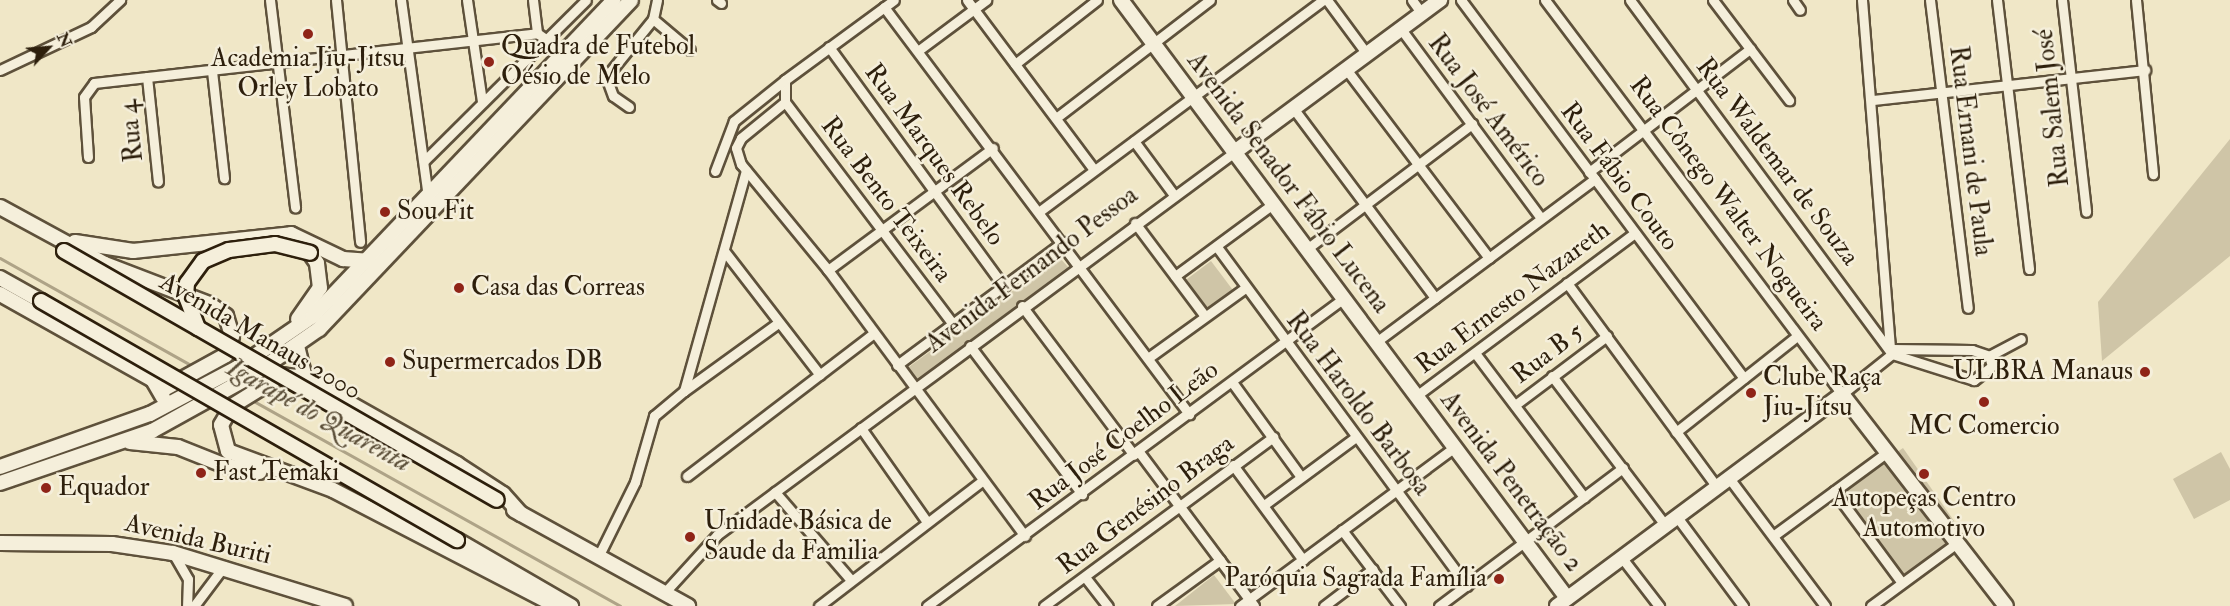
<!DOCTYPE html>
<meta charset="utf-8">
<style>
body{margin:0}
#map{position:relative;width:2230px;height:606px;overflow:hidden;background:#f0e7c7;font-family:"IM FELL Double Pica",serif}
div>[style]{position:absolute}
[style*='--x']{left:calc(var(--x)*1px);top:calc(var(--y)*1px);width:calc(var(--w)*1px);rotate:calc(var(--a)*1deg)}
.green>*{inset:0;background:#cfc5a7;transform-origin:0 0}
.stream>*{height:3px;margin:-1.5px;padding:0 1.5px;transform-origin:1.5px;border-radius:1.5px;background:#aea387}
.roads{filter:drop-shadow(2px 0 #5e513b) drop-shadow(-2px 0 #5e513b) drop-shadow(0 2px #5e513b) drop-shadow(0 -2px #5e513b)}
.street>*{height:9px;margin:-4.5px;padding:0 4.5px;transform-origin:4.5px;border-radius:4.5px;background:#f5efdb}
.secondary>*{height:14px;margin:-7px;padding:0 7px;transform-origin:7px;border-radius:7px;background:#f5efdb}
.bridges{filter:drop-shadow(2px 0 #2d1f0c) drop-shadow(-2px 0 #2d1f0c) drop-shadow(0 2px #2d1f0c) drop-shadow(0 -2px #2d1f0c)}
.secondary-bridge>*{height:14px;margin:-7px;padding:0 7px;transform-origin:7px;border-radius:7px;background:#f5efdb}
.dots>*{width:16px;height:16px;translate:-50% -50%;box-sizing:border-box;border:3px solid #f5efdb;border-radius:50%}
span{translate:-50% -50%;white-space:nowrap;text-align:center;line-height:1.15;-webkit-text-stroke:5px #f5efdb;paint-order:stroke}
.poi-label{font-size:26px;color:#2d1f0c}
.left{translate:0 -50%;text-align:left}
.right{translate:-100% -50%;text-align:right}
.street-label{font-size:26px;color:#2d1f0c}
.water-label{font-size:27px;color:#5a4d37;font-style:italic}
.north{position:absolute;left:18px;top:18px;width:60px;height:60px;-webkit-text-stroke:4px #f5efdb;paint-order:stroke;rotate:64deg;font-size:16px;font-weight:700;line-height:24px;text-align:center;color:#2d1f0c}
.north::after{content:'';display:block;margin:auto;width:21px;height:27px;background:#2d1f0c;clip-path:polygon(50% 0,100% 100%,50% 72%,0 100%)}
</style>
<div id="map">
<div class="green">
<div style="clip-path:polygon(2230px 139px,2230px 256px,2102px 361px,2098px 302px)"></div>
<div style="clip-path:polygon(1059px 257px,1068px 267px,916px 381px,906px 369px)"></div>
<div style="left:1211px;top:261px;width:36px;height:37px;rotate:53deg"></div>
<div style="left:1903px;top:448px;width:108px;height:78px;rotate:55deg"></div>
<div style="clip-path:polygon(2221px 452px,2230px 469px,2230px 500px,2194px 519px,2173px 479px)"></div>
<div style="clip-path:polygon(1214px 575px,1236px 604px,1175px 606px)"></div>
</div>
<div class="stream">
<div style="--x:0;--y:258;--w:223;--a:29.3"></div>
<div style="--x:250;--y:399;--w:424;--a:29.2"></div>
</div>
<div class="roads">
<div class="street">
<div style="--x:270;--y:0;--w:209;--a:83.1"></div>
<div style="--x:336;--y:0;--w:243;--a:84.3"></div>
<div style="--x:401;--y:0;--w:199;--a:82.2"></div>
<div style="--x:467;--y:0;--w:102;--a:81.6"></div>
<div style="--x:533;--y:0;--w:33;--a:83"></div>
<div style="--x:657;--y:0;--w:19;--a:102"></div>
<div style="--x:653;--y:19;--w:48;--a:40"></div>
<div style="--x:717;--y:0;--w:5;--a:37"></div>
<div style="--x:967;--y:0;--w:212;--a:53.2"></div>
<div style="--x:1327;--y:0;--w:67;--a:53.5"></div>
<div style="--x:1412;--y:0;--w:17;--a:54"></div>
<div style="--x:1461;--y:0;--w:472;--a:53.2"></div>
<div style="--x:1545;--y:0;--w:493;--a:53"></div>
<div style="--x:1842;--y:394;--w:64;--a:-38.7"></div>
<div style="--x:1630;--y:0;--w:440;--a:53.5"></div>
<div style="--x:1713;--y:0;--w:126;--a:52.8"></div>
<div style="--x:1793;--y:0;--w:12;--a:55"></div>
<div style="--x:1862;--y:0;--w:347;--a:85.4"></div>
<div style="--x:1930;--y:0;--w:310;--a:83"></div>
<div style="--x:1997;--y:0;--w:271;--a:83.2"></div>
<div style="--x:2062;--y:0;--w:213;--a:83.5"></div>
<div style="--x:2136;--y:0;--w:175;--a:84.4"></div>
<div style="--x:884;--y:7;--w:509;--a:53.15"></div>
<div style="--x:1401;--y:29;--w:235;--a:53.5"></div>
<div style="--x:829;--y:47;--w:297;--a:53.9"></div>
<div style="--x:919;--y:50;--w:84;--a:-36.7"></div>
<div style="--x:1015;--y:64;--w:104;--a:-38"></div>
<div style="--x:1346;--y:69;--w:237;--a:52.9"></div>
<div style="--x:0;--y:70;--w:101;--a:-25.3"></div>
<div style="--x:91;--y:27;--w:40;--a:-43"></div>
<div style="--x:212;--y:71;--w:108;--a:83.6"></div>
<div style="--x:147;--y:77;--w:105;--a:84"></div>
<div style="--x:1873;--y:100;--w:274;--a:-6.3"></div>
<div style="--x:785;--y:102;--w:57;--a:140.7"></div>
<div style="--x:741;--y:138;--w:11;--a:117"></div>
<div style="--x:736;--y:148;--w:17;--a:73"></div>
<div style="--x:741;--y:164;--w:137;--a:50.6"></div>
<div style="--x:828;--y:270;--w:331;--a:53.5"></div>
<div style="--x:785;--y:102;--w:278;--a:52.9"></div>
<div style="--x:785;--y:102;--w:22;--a:-90"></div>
<div style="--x:785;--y:80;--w:135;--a:-36.3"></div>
<div style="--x:629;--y:107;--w:19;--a:-145"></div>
<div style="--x:613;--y:96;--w:20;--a:-110"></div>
<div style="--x:606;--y:77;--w:75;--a:-51"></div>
<div style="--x:1293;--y:108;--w:237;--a:53.2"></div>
<div style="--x:1056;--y:118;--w:194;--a:-37.5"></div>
<div style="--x:1134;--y:141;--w:67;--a:53.5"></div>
<div style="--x:88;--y:157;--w:60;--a:-93.8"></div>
<div style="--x:84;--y:97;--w:17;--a:-54"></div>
<div style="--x:94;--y:83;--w:446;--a:-6.4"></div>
<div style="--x:537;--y:33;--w:12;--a:35"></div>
<div style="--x:424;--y:161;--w:228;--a:-44.8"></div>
<div style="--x:715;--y:171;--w:53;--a:-69.2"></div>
<div style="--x:734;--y:121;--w:65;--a:-38.8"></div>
<div style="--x:1589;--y:172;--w:203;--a:-37.4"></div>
<div style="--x:1040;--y:211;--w:353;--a:-36.7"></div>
<div style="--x:1135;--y:223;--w:115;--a:53.1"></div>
<div style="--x:1217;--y:247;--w:421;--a:53.6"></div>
<div style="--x:1308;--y:248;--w:206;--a:-37.1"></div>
<div style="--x:725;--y:252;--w:155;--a:52.3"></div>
<div style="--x:828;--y:270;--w:205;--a:-36.5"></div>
<div style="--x:1175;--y:276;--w:123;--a:-36.4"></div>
<div style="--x:1567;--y:283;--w:253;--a:53.7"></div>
<div style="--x:1022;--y:306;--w:186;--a:53.1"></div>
<div style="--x:1376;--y:342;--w:273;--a:-36.7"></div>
<div style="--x:970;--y:346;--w:186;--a:52.9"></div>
<div style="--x:1892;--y:349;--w:80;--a:0.7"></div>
<div style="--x:1972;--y:350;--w:18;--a:19"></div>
<div style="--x:1989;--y:356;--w:10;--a:73"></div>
<div style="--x:1992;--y:366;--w:23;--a:142"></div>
<div style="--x:1974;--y:380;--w:86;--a:-162.4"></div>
<div style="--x:1475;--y:353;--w:181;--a:52.9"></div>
<div style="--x:1989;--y:356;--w:36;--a:-28"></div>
<div style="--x:1148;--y:358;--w:120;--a:-35.8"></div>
<div style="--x:897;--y:365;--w:207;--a:-36.5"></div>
<div style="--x:1552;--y:376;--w:188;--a:52.8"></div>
<div style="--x:1232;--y:382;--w:117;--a:54"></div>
<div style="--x:684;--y:391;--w:116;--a:-35.9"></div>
<div style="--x:1416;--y:396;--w:273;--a:-36.7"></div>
<div style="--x:1515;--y:405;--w:115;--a:-36.9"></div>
<div style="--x:861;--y:428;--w:115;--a:54.9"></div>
<div style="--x:1676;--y:432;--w:154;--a:-38.4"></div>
<div style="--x:1139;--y:452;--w:192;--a:53.2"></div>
<div style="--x:1233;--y:465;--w:118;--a:53.6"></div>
<div style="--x:687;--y:476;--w:235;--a:-37.4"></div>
<div style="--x:1729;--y:478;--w:160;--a:53.1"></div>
<div style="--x:1834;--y:491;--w:114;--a:53.5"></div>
<div style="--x:775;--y:492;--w:116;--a:49.2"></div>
<div style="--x:1264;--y:505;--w:114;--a:-36.5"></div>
<div style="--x:1677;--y:517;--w:111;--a:53.4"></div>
<div style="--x:1342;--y:530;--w:96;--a:52.7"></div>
<div style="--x:1773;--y:536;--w:140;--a:-36.3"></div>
<div style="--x:173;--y:553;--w:30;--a:60"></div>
<div style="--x:188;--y:579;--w:27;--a:92"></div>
<div style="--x:598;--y:557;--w:84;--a:-63.7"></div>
<div style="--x:635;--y:482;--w:69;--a:-73.9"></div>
<div style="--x:654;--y:416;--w:39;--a:-40"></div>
<div style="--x:684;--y:391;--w:229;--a:-74.3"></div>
<div style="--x:1622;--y:558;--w:61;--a:52.4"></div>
<div style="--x:1085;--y:577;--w:37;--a:52"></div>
<div style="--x:665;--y:592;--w:77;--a:-47.6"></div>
<div style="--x:717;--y:535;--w:646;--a:-36.5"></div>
<div style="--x:194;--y:606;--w:50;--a:-53.1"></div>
<div style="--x:819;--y:606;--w:205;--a:-37.5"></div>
<div style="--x:927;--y:606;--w:518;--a:-36.45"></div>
<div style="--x:1044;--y:606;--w:285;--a:-36.4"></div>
<div style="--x:1157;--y:606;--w:78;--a:-36.1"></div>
<div style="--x:1240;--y:606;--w:267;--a:-36.5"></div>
<div style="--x:1324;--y:606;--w:61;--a:-37.1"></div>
<div style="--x:1439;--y:606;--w:230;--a:-36.9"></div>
<div style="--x:1871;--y:606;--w:103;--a:-36.3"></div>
</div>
<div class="secondary">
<div style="--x:1121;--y:0;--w:746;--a:53.28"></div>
<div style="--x:1236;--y:151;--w:254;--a:-36.5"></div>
<div style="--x:0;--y:207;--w:119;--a:28.5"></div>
<div style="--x:105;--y:264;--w:111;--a:21"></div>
<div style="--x:209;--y:304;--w:21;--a:35"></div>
<div style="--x:226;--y:316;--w:21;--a:73"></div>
<div style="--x:232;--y:336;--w:20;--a:108"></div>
<div style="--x:226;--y:355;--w:73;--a:151.3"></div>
<div style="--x:75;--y:242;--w:59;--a:8.8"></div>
<div style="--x:133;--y:251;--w:159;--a:-6.1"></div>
<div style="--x:291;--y:234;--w:58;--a:25.7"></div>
<div style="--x:343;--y:259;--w:28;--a:4"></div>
<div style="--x:0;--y:278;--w:47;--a:29.3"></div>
<div style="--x:0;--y:294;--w:176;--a:29.3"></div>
<div style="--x:153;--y:380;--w:20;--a:60"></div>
<div style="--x:298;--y:319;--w:38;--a:-55"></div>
<div style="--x:320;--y:288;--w:25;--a:-97"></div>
<div style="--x:317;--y:263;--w:12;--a:-125"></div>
<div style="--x:297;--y:346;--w:33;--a:76"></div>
<div style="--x:305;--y:378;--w:175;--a:29.5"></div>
<div style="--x:457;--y:464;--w:55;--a:33.1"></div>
<div style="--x:503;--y:494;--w:27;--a:48"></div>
<div style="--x:305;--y:378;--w:23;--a:-173"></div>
<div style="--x:282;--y:375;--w:59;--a:148.2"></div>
<div style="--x:232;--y:406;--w:22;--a:120"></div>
<div style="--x:221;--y:425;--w:27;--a:75"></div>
<div style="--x:228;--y:451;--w:112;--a:20.4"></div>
<div style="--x:333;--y:490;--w:252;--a:27.4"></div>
<div style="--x:130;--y:442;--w:48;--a:5.9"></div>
<div style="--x:178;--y:447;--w:48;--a:21.8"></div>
<div style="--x:223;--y:465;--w:37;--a:11"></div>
<div style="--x:0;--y:467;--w:159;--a:-19.5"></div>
<div style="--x:150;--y:414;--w:98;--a:-27.9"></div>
<div style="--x:237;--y:368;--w:92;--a:-34.4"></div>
<div style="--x:313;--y:316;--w:436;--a:-46.4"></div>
<div style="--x:0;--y:483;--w:161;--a:-18.9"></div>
<div style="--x:152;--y:431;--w:113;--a:-29.1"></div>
<div style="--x:251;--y:376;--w:83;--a:-34.7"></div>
<div style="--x:319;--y:329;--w:453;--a:-46.5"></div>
<div style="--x:514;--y:510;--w:199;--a:28.9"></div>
<div style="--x:457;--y:540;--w:132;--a:30.1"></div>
<div style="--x:0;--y:543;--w:112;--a:0.5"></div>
<div style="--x:112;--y:544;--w:62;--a:8.4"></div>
<div style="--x:173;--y:553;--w:180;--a:17.1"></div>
<div style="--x:1557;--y:606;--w:355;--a:-36.6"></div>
<div style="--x:1842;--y:394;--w:268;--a:52.3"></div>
</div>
</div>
<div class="bridges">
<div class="secondary-bridge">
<div style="--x:64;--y:251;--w:499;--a:29.9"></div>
<div style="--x:41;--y:301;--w:480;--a:29.9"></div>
<div style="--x:198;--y:328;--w:33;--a:-111"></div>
<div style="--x:186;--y:297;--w:14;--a:-86"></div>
<div style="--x:187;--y:283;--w:27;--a:-54"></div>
<div style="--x:203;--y:261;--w:28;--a:-23"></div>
<div style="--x:229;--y:250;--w:46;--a:-7.4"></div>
<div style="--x:275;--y:244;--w:36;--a:14"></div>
</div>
</div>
<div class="dots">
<div style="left:308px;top:34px;background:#8f2418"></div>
<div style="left:489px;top:62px;background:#8f2418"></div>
<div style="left:385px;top:212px;background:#8f2418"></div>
<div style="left:459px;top:288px;background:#8f2418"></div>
<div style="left:390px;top:362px;background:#8f2418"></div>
<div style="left:2145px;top:372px;background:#8f2418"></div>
<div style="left:1751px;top:393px;background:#8f2418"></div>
<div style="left:1984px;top:402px;background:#8f2418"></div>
<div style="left:201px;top:473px;background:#8f2418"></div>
<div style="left:1924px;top:474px;background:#8f2418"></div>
<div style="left:46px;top:488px;background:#8f2418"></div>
<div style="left:690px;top:537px;background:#8f2418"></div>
<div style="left:1499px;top:579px;background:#8f2418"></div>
</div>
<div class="poi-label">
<span class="left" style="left:501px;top:62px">Quadra de Futebol<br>Oésio de Melo</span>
<span style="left:308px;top:74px">Academia Jiu-Jitsu<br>Orley Lobato</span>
<span class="left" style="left:397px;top:212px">Sou Fit</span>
<span class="left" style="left:471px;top:288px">Casa das Correas</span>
<span class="left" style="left:402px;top:362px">Supermercados DB</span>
<span class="right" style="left:2133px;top:372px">ULBRA Manaus</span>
<span class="left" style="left:1763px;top:393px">Clube Raça<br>Jiu-Jitsu</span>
<span style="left:1984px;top:427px">MC Comercio</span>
<span class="left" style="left:213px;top:473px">Fast Temaki</span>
<span class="left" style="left:58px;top:488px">Equador</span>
<span style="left:1924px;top:514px">Autopeças Centro<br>Automotivo</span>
<span class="left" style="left:704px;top:537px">Unidade Básica de<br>Saude da Familia</span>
<span class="right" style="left:1487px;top:579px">Paróquia Sagrada Família</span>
</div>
<div class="street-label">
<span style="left:2053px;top:108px;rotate:-96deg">Rua Salem José</span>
<span style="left:1488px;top:111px;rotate:53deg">Rua José Américo</span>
<span style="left:132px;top:131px;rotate:-96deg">Rua 4</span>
<span style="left:1970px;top:151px;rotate:83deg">Rua Ernani de Paula</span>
<span style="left:934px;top:155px;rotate:54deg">Rua Marques Rebelo</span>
<span style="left:1777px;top:162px;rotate:53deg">Rua Waldemar de Souza</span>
<span style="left:1619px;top:177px;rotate:53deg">Rua Fábio Couto</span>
<span style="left:1288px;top:183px;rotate:53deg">Avenida Senador Fábio Lucena</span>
<span style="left:886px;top:200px;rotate:53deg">Rua Bento Teixeira</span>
<span style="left:1728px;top:204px;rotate:53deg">Rua Cônego Walter Nogueira</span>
<span style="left:1032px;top:270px;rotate:-37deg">Avenida Fernando Pessoa</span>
<span style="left:1513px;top:298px;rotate:-37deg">Rua Ernesto Nazareth</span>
<span style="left:260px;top:337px;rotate:30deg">Avenida Manaus 2000</span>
<span style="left:1548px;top:354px;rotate:-37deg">Rua B 5</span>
<span style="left:1358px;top:404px;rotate:53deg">Rua Haroldo Barbosa</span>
<span style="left:1124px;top:436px;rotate:-37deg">Rua José Coelho Leão</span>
<span style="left:1511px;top:482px;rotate:53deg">Avenida Penetração 2</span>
<span style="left:1146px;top:505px;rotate:-37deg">Rua Genésino Braga</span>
<span style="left:198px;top:540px;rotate:13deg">Avenida Buriti</span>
</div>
<div class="water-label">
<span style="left:319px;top:415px;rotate:29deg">Igarapé do Quarenta</span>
</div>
<div class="north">N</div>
</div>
